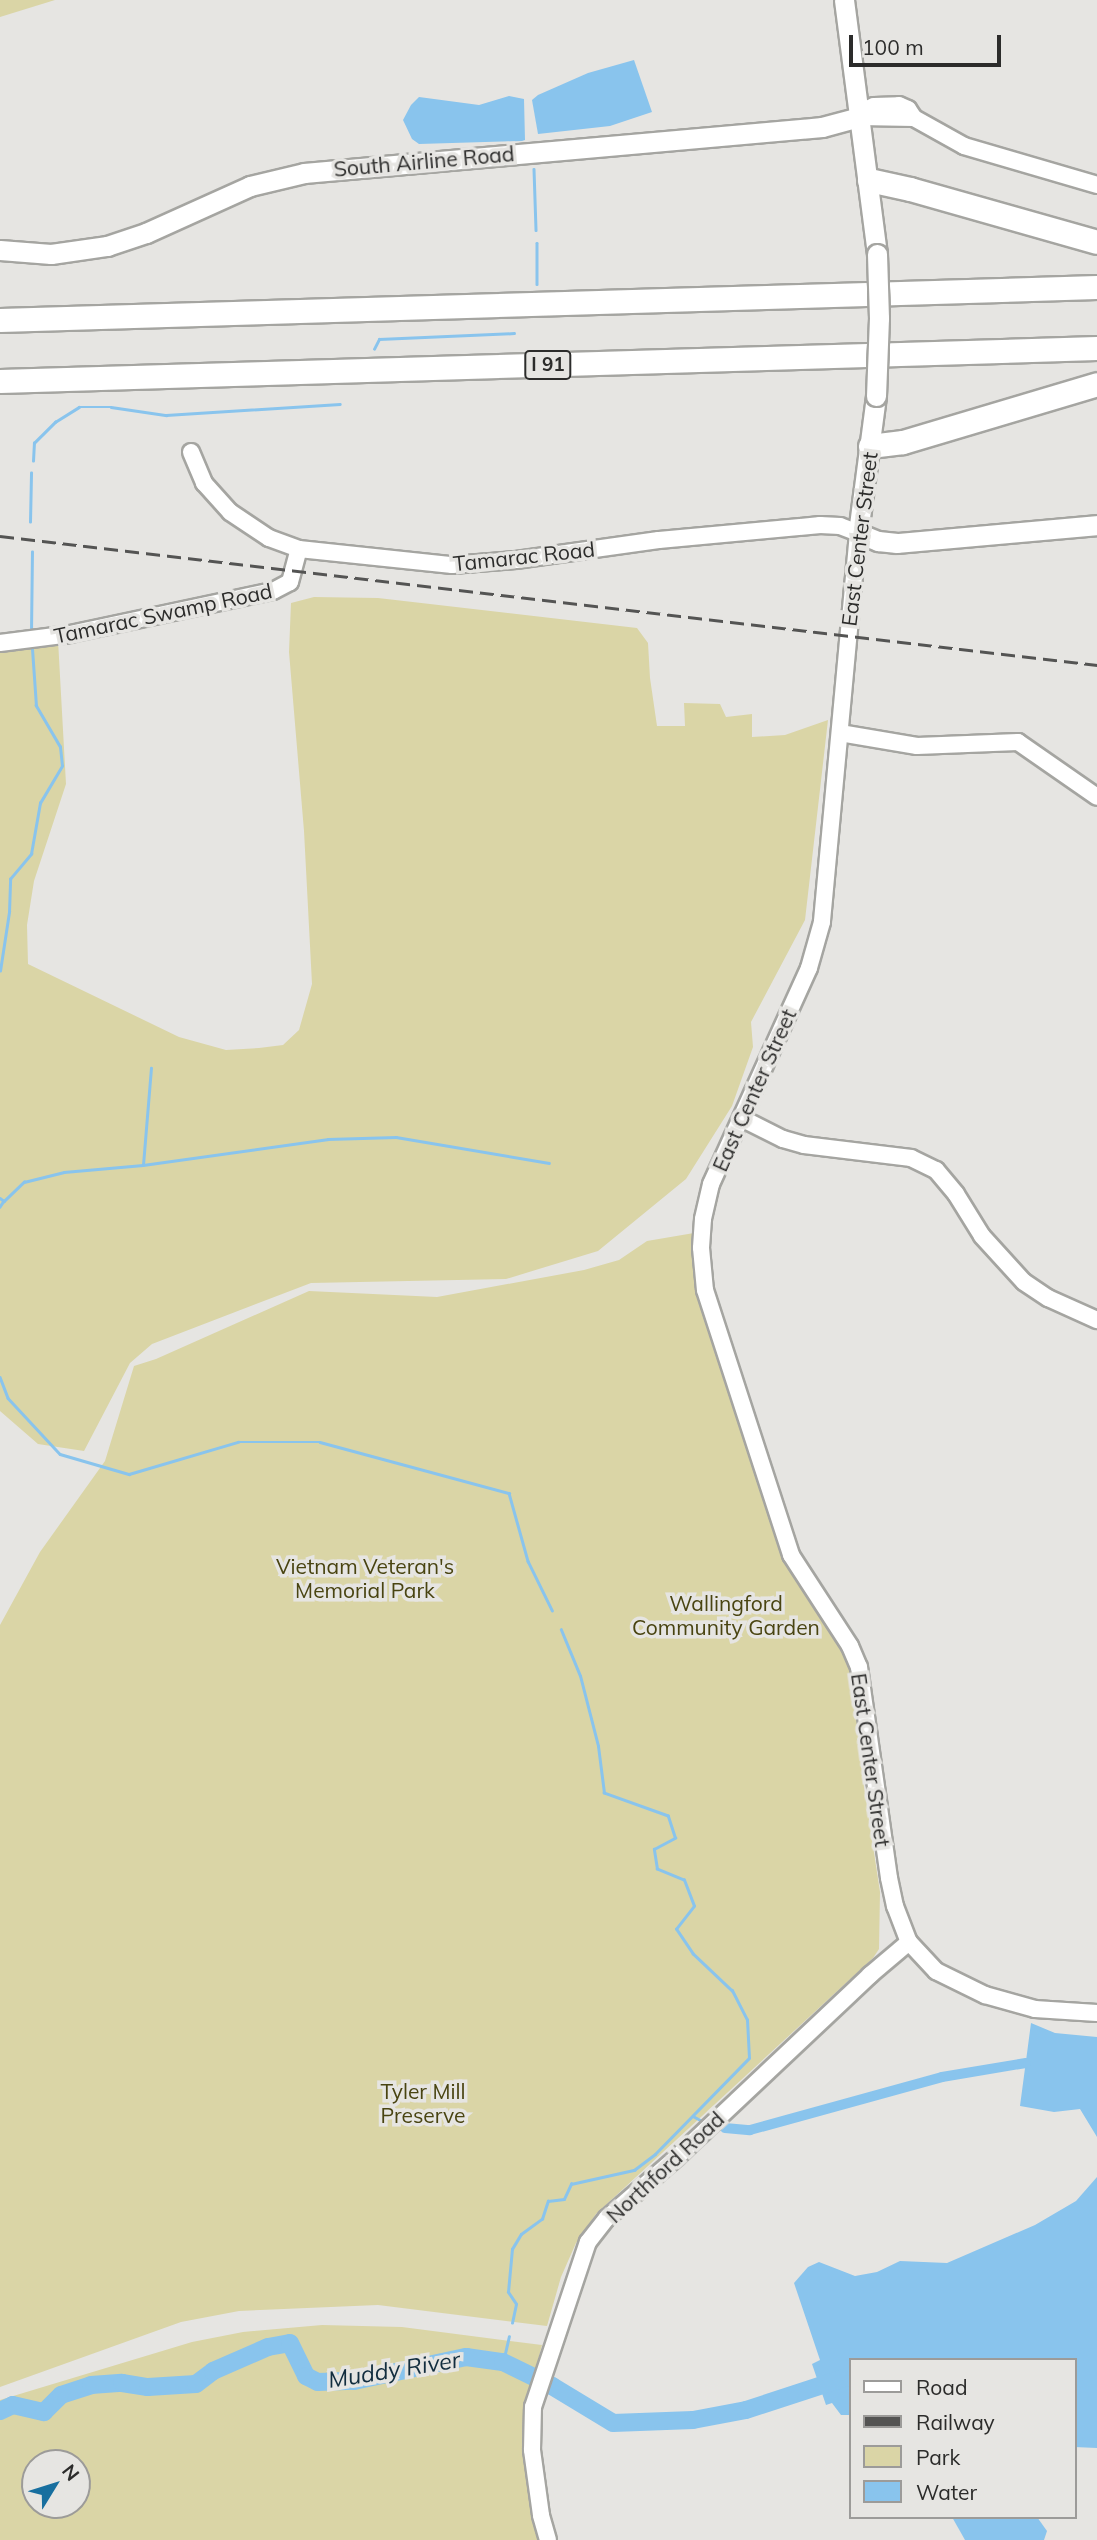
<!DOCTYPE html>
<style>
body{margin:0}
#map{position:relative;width:1097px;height:2540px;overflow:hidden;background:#e6e5e2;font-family:Mulish,sans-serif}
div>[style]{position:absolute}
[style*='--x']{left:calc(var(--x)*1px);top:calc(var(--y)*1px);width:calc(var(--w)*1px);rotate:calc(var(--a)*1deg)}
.green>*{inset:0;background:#dad5a6}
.water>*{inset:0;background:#89c4ed}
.stream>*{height:2.5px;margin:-1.25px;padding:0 1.25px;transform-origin:1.25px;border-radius:1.25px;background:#89c4ed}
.canal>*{height:10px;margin:-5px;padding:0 5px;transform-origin:5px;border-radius:5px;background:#89c4ed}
.river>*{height:18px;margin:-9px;padding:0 9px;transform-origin:9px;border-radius:9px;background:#89c4ed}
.roads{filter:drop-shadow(2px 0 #a5a5a1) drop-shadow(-2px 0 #a5a5a1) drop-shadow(0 2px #a5a5a1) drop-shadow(0 -2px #a5a5a1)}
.minor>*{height:16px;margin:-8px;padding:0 8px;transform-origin:8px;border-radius:8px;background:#fff}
.major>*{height:19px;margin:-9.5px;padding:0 9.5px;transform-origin:9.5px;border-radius:9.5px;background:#fff}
.highway>*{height:23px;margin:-11.5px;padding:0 11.5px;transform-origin:11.5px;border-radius:11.5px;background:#fff}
.rail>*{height:2.5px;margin-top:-1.25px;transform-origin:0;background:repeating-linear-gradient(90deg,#545453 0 14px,transparent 0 21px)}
.bridges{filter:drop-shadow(2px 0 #a5a5a1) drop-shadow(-2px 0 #a5a5a1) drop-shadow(0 2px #a5a5a1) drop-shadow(0 -2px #a5a5a1)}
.major-bridge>*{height:19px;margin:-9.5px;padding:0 9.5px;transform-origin:9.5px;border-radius:9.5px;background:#fff}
span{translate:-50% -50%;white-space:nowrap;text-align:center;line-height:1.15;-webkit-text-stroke:7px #e6e5e2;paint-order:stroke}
.shield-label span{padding:2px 5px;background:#e6e5e2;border:2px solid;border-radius:5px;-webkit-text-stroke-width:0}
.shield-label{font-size:19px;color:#2c2c2b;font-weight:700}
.street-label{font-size:21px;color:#2c2c2b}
.park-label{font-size:21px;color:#494411}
.water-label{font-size:23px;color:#122d3e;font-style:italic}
.legend{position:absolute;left:849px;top:2358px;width:228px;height:161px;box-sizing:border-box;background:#e6e5e2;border:2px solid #9c9b99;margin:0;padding:9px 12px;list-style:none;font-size:21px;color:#2c2c2b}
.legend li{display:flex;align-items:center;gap:14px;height:35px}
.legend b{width:35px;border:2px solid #9c9b99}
.north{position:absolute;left:21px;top:2449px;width:70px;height:70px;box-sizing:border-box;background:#e6e5e2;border:2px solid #9c9b99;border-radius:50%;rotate:52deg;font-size:19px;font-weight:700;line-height:28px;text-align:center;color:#2c2c2b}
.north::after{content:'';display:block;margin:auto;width:24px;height:32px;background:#186f9f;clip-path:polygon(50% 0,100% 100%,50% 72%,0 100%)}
.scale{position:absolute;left:849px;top:35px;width:152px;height:32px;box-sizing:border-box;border:4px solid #2c2c2b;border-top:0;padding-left:9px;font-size:21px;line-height:24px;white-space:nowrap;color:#2c2c2b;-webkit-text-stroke:5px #e6e5e2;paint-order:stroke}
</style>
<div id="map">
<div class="green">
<div style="clip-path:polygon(0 0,55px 0,0 17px)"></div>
<div style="clip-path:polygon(314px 597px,378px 598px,637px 628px,648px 643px,650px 678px,657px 726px,685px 726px,684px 703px,720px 704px,726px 717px,752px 714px,752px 737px,785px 735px,828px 720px,805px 920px,751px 1022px,753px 1047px,732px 1106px,686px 1179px,598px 1251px,506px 1279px,311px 1283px,152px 1344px,130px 1363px,84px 1451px,38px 1444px,0 1411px,0 645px,58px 640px,66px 784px,34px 881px,27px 925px,28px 964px,179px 1037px,226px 1050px,259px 1048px,283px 1045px,299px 1030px,312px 984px,304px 831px,289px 652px,291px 603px)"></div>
<div style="clip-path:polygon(694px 1233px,694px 1266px,704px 1317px,779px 1546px,842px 1647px,852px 1673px,862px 1742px,862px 1774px,880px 1892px,879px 1949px,873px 1958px,596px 2214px,576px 2243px,561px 2277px,547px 2326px,378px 2305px,239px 2311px,181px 2322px,0 2387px,0 1625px,40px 1552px,105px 1461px,134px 1366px,156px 1359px,309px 1291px,437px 1297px,584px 1270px,619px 1260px,647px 1241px)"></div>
<div style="clip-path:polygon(evenodd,322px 2325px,402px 2327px,542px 2345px,523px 2418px,522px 2450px,538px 2540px,0 2540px,0 2400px,192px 2342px,243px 2332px,322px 2325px,35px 2463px,77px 2463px,77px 2505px,35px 2505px,35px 2463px)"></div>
</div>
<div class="water">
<div style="clip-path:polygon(634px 60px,652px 112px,610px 126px,538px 134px,532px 100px,538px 95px,588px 73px)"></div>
<div style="clip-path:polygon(509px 96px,524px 99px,525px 140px,522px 141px,419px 144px,412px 139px,403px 120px,411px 105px,419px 97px,479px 105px)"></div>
<div style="clip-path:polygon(1031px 2023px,1055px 2033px,1097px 2037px,1097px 2137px,1080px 2109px,1054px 2112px,1020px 2106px)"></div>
<div style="clip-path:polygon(1097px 2177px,1097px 2448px,1074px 2447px,1074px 2360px,850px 2360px,850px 2415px,841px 2415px,832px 2403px,826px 2405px,812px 2364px,820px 2360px,794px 2283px,808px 2267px,819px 2262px,855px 2276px,877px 2272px,900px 2261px,947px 2263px,1035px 2225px,1076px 2201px)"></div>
<div style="clip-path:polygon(952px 2517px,1037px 2517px,1047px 2531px,1044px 2540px,965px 2540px)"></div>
</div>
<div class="stream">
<div style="--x:534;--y:169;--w:61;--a:88.1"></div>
<div style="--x:537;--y:243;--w:41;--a:90"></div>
<div style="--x:374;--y:349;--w:11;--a:-63"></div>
<div style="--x:379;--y:339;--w:135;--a:-2.5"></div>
<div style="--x:33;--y:461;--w:18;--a:-87"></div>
<div style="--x:34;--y:443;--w:30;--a:-45"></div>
<div style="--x:55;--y:422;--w:28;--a:-32"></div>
<div style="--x:79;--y:407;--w:32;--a:0"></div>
<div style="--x:111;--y:407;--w:56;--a:8.3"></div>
<div style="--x:166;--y:415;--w:174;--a:-3.6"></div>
<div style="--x:30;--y:522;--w:49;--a:-88.8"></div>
<div style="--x:31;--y:632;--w:80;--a:-89.3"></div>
<div style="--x:0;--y:971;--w:60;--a:-81.3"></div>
<div style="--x:9;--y:912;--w:33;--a:-88"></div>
<div style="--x:10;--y:879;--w:33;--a:-50"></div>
<div style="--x:31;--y:854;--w:52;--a:-80"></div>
<div style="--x:40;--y:803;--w:43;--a:-59.3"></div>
<div style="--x:62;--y:766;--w:19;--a:-96"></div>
<div style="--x:60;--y:747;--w:48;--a:-120.3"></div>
<div style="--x:36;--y:706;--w:57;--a:-94"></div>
<div style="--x:143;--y:1165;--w:97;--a:-85.3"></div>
<div style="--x:0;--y:1198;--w:5;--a:37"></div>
<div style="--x:4;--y:1201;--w:7;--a:124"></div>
<div style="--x:4;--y:1201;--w:28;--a:-44"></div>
<div style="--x:24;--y:1182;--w:41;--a:-14"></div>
<div style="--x:64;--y:1172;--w:79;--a:-5.1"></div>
<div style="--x:143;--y:1165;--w:187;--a:-8"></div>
<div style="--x:328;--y:1139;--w:68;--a:-1.7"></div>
<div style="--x:396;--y:1137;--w:155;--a:9.6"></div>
<div style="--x:0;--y:1377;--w:22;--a:69"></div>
<div style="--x:8;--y:1398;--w:76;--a:47.1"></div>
<div style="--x:60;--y:1454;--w:72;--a:16.2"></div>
<div style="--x:129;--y:1474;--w:114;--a:-16.4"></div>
<div style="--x:238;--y:1442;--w:82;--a:0"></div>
<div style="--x:320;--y:1442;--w:196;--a:15.1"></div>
<div style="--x:509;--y:1493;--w:71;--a:74.4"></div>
<div style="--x:528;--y:1561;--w:55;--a:63.9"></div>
<div style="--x:693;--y:2116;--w:10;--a:29"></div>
<div style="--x:512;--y:2323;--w:19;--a:-78"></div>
<div style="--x:516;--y:2304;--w:14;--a:-124"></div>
<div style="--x:508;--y:2292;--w:43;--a:-84.7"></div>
<div style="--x:512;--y:2249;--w:17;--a:-59"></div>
<div style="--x:521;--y:2234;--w:26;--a:-36"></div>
<div style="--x:542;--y:2219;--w:19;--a:-72"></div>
<div style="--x:548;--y:2201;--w:16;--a:-7"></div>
<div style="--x:564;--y:2199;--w:17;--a:-65"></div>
<div style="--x:571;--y:2184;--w:65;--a:-12.5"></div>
<div style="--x:634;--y:2170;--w:26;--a:-37"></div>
<div style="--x:655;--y:2154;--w:134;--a:-45.6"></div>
<div style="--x:749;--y:2058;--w:38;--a:-93"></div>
<div style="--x:747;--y:2020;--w:33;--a:-117"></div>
<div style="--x:732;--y:1991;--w:54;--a:-136.5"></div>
<div style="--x:693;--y:1954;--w:30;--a:-124"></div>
<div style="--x:676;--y:1929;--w:29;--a:-52"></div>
<div style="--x:694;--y:1906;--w:28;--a:-111"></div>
<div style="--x:684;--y:1880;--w:29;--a:-158"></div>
<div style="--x:657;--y:1869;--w:20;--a:-99"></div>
<div style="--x:654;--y:1849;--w:24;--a:-28"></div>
<div style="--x:675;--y:1838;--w:23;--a:-108"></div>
<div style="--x:668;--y:1816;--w:68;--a:-160.2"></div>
<div style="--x:604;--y:1793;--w:47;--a:-97.3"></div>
<div style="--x:598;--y:1746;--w:72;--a:-104.4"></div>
<div style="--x:580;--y:1676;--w:50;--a:-112.4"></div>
<div style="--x:503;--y:2362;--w:26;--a:-77"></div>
</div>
<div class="canal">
<div style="--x:725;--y:2128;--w:25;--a:5"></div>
<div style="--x:750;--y:2130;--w:199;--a:-15.4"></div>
<div style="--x:942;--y:2077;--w:85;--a:-9.5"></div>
</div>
<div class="river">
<div style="--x:0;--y:2411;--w:14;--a:-25"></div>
<div style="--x:13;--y:2405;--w:32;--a:13"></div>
<div style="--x:44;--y:2412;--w:24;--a:-45"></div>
<div style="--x:61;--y:2395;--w:32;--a:-18"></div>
<div style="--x:91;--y:2385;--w:31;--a:-4"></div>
<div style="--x:122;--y:2383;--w:26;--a:9"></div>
<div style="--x:148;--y:2387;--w:48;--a:-3.6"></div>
<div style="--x:196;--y:2384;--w:21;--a:-37"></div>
<div style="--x:213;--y:2371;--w:60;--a:-23.6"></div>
<div style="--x:268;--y:2347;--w:22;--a:-10"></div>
<div style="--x:290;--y:2343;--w:37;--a:64"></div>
<div style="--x:306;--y:2376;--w:13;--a:27"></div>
<div style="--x:318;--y:2382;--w:36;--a:-2"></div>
<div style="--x:354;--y:2381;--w:115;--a:-12.1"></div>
<div style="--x:466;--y:2357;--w:37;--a:8"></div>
<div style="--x:503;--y:2362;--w:55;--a:26.1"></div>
<div style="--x:552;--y:2386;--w:71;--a:31.2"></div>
<div style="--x:613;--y:2423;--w:80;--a:-2.1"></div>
<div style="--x:693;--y:2420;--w:54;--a:-10.7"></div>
<div style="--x:746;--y:2410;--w:109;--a:-18.1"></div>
</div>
<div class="roads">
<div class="minor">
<div style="--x:914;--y:118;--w:54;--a:-178.9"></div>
<div style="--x:860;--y:117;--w:9;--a:-54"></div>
<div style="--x:865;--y:110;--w:10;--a:-24"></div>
<div style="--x:874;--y:106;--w:25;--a:-2"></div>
<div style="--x:899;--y:105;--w:10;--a:24"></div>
<div style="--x:908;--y:109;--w:11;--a:56"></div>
<div style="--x:914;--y:118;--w:57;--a:29.2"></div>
<div style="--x:964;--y:146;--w:139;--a:16.3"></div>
<div style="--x:191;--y:452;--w:34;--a:67"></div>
<div style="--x:204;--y:483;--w:39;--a:48"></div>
<div style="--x:230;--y:512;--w:47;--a:33.7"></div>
<div style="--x:269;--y:538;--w:32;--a:20"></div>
<div style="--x:299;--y:549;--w:154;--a:6"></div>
<div style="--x:452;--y:565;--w:64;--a:-4.5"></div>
<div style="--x:516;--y:560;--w:144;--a:-8"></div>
<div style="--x:659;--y:540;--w:162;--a:-5.3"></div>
<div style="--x:820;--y:525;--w:20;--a:3"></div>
<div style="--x:840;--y:526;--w:19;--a:21"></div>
<div style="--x:858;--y:533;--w:391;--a:95.3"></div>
<div style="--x:822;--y:922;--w:48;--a:105.8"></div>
<div style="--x:809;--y:968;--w:237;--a:114.4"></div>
<div style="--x:711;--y:1184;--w:36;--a:103"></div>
<div style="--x:703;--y:1219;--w:29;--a:94"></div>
<div style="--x:701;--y:1248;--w:42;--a:84.6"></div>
<div style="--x:705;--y:1290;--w:279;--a:72"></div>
<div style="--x:791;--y:1555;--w:108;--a:57"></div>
<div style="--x:850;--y:1646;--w:23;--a:67"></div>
<div style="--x:859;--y:1667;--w:213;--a:81.9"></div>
<div style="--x:889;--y:1878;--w:29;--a:78"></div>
<div style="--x:895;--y:1906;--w:39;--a:69"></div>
<div style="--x:909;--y:1942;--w:40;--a:47"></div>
<div style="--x:936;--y:1971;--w:55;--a:26.1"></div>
<div style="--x:985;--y:1995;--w:52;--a:15.6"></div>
<div style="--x:1035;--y:2009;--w:62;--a:3.7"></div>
<div style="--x:0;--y:643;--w:71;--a:-7.3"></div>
<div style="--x:70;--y:634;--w:208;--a:-12"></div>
<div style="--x:273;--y:591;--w:19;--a:-28"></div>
<div style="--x:290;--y:582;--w:34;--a:-75"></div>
<div style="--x:840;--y:733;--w:78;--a:9.6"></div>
<div style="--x:917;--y:746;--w:101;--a:-2.3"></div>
<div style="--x:1018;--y:742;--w:96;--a:34.8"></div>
<div style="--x:741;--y:1118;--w:47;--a:26.6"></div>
<div style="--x:783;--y:1139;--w:22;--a:16"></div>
<div style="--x:804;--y:1145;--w:108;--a:6.9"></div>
<div style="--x:911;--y:1158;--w:28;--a:26"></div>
<div style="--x:936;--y:1170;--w:31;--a:50"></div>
<div style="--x:956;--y:1194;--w:49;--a:58.2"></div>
<div style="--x:982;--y:1236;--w:62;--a:47.6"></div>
<div style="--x:1024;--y:1282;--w:29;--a:34"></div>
<div style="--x:1048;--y:1298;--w:54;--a:24.2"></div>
<div style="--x:548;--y:2540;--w:26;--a:-106"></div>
<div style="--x:541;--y:2515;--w:66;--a:-97.9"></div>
<div style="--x:532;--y:2450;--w:43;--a:-88.7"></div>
<div style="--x:533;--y:2407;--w:174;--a:-71.6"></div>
<div style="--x:588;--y:2242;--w:31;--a:-52"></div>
<div style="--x:607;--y:2218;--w:91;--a:-41"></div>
<div style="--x:676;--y:2158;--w:267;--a:-43.3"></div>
<div style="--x:870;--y:1975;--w:51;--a:-40.2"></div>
</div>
<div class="major">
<div style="--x:844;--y:0;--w:256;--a:82.6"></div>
<div style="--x:0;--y:250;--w:51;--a:4.5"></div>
<div style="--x:51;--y:254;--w:57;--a:-8.1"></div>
<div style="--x:107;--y:246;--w:41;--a:-18.4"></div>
<div style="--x:146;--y:233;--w:114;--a:-24.3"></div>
<div style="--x:250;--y:186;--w:56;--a:-13.5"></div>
<div style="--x:304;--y:173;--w:520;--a:-5.07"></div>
<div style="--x:822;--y:127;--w:39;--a:-15"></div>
<div style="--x:876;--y:396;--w:138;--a:97.5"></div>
<div style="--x:858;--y:533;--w:22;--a:22"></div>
<div style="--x:878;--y:541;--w:19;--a:6"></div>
<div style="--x:897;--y:543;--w:201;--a:-5.1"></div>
</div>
<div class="highway">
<div style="--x:869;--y:180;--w:42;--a:12.4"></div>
<div style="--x:910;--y:189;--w:194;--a:15.8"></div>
<div style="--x:0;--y:320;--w:1097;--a:-1.72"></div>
<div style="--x:0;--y:381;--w:1097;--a:-1.72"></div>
<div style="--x:870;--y:446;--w:33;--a:-7"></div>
<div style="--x:903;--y:442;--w:202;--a:-16.6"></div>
</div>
</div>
<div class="rail">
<div style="--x:0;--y:536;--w:1105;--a:6.71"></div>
</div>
<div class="bridges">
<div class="major-bridge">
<div style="--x:876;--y:396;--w:78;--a:-87.8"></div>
<div style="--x:879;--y:318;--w:64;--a:-91.8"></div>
</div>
</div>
<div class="shield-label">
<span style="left:548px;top:365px">I 91</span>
</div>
<div class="street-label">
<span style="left:424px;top:161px;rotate:-5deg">South Airline Road</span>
<span style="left:859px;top:539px;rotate:-83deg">East Center Street</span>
<span style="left:524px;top:556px;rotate:-6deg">Tamarac Road</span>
<span style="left:163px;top:613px;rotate:-12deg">Tamarac Swamp Road</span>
<span style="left:754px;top:1090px;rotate:-66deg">East Center Street</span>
<span style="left:871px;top:1760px;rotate:82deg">East Center Street</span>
<span style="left:665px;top:2167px;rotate:-43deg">Northford Road</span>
</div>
<div class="park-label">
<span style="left:365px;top:1578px">Vietnam Veteran's<br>Memorial Park</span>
<span style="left:726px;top:1615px">Wallingford<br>Community Garden</span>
<span style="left:423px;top:2103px">Tyler Mill<br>Preserve</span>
</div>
<div class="water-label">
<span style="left:394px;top:2370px;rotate:-9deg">Muddy River</span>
</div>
<ul class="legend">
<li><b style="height:9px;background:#fff"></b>Road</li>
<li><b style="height:9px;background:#545453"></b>Railway</li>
<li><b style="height:19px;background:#dad5a6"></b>Park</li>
<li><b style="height:19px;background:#89c4ed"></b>Water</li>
</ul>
<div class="north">N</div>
<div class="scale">100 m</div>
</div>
